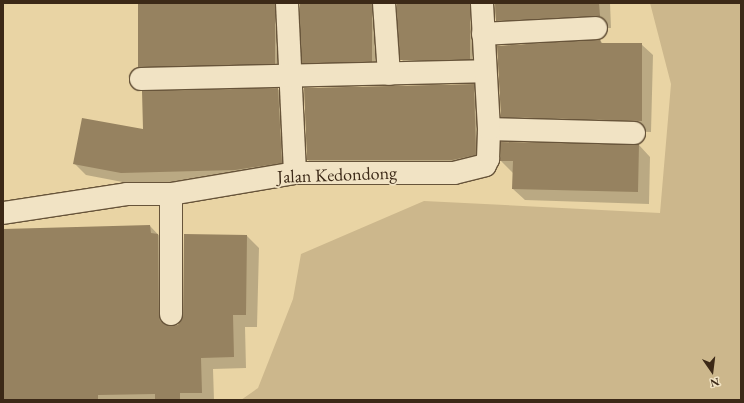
<!DOCTYPE html>
<style>
body{margin:0}
#map{position:relative;width:744px;height:403px;overflow:hidden;background:#e9d4a4;font-family:"EB Garamond",serif}
div>[style]{position:absolute}
[style*='--x']{left:calc(var(--x)*1px);top:calc(var(--y)*1px);width:calc(var(--w)*1px);rotate:calc(var(--a)*1deg)}
.green>*{inset:0;background:#ccb78c}
.shadow>*{inset:0;background:#0003}
.building>*{inset:0;background:#968260;transform-origin:0 0}
.roads{filter:drop-shadow(1px 0 #67543a) drop-shadow(-1px 0 #67543a) drop-shadow(0 1px #67543a) drop-shadow(0 -1px #67543a)}
.minor>*{height:22px;margin:-11px;padding:0 11px;transform-origin:11px;border-radius:11px;background:#f1e3c4}
span{translate:-50% -50%;white-space:nowrap;text-align:center;line-height:1.15;-webkit-text-stroke:3.5px #f1e3c4;paint-order:stroke}
.street-label{font-size:18px;color:#3c2917}
.frame{position:absolute;inset:0;border:4px solid #3c2917;pointer-events:none}
.north{position:absolute;left:692px;top:351px;width:40px;height:40px;-webkit-text-stroke:3px #f1e3c4;paint-order:stroke;rotate:166deg;font-size:11px;font-weight:700;line-height:16px;text-align:center;color:#3c2917}
.north::after{content:'';display:block;margin:auto;width:14px;height:18px;background:#3c2917;clip-path:polygon(50% 0,100% 100%,50% 72%,0 100%)}
</style>
<div id="map">
<div class="green">
<div style="clip-path:polygon(650px 3px,741px 3px,741px 400px,241px 400px,258px 388px,293px 299px,301px 254px,424px 201px,660px 213px,671px 84px)"></div>
</div>
<div class="shadow">
<div style="clip-path:polygon(139px 3px,295px 3px,288px 75px,153px 78px,142px 66px)"></div>
<div style="clip-path:polygon(300px 3px,392px 3px,387px 72px,315px 74px,303px 62px)"></div>
<div style="clip-path:polygon(397px 3px,490px 3px,484px 70px,413px 72px,402px 60px)"></div>
<div style="clip-path:polygon(494px 3px,610px 3px,611px 28px,508px 32px,496px 20px)"></div>
<div style="clip-path:polygon(600px 40px,603px 44px,641px 44px,653px 55px,651px 132px,513px 128px,502px 116px)"></div>
<div style="clip-path:polygon(474px 85px,485px 96px,487px 166px,320px 172px,308px 160px,305px 89px)"></div>
<div style="clip-path:polygon(278px 89px,290px 101px,293px 174px,248px 182px,133px 184px,86px 175px,74px 163px,144px 130px,143px 92px)"></div>
<div style="clip-path:polygon(639px 145px,650px 157px,649px 204px,525px 200px,513px 189px,513px 173px,501px 161px)"></div>
<div style="clip-path:polygon(150px 226px,170px 247px,170px 328px,178px 325px,247px 236px,259px 248px,257px 327px,245px 327px,246px 368px,213px 369px,214px 400px,3px 400px,3px 230px)"></div>
</div>
<div class="building">
<div style="left:138px;top:3px;width:137px;height:64px"></div>
<div style="left:300px;top:3px;width:72px;height:60px"></div>
<div style="left:397px;top:3px;width:73px;height:57px"></div>
<div style="clip-path:polygon(495px 3px,599px 3px,600px 16px,496px 21px)"></div>
<div style="clip-path:polygon(600px 39px,601px 43px,642px 43px,642px 121px,501px 117px,497px 46px)"></div>
<div style="clip-path:polygon(474px 84px,476px 155px,452px 160px,307px 160px,304px 88px)"></div>
<div style="clip-path:polygon(278px 88px,282px 163px,235px 170px,121px 173px,73px 164px,82px 118px,143px 129px,142px 91px)"></div>
<div style="clip-path:polygon(501px 142px,639px 144px,638px 192px,512px 189px,513px 161px,500px 161px)"></div>
<div style="clip-path:polygon(150px 225px,151px 233px,158px 234px,159px 314px,160px 321px,171px 326px,178px 325px,183px 314px,184px 234px,247px 235px,246px 315px,233px 315px,234px 357px,201px 358px,202px 393px,180px 393px,180px 400px,155px 400px,155px 394px,98px 395px,98px 400px,3px 400px,3px 229px)"></div>
</div>
<div class="roads">
<div class="minor">
<div style="--x:287;--y:3;--w:170;--a:87.3"></div>
<div style="--x:384;--y:3;--w:71;--a:86"></div>
<div style="--x:483;--y:34;--w:113;--a:-3"></div>
<div style="--x:141;--y:79;--w:343;--a:-1.3"></div>
<div style="--x:489;--y:129;--w:145;--a:1.6"></div>
<div style="--x:3;--y:213;--w:125;--a:-8.7"></div>
<div style="--x:127;--y:194;--w:44;--a:0"></div>
<div style="--x:171;--y:194;--w:126;--a:-9.6"></div>
<div style="--x:295;--y:173;--w:159;--a:0"></div>
<div style="--x:454;--y:173;--w:32;--a:-14"></div>
<div style="--x:485;--y:165;--w:7;--a:-63"></div>
<div style="--x:488;--y:159;--w:30;--a:-88"></div>
<div style="--x:489;--y:129;--w:126;--a:-93.2"></div>
<div style="--x:171;--y:314;--w:120;--a:-90"></div>
</div>
</div>
<div class="street-label">
<span style="left:337px;top:175px;rotate:-2deg">Jalan Kedondong</span>
</div>
<div class="frame"></div>
<div class="north">N</div>
</div>
